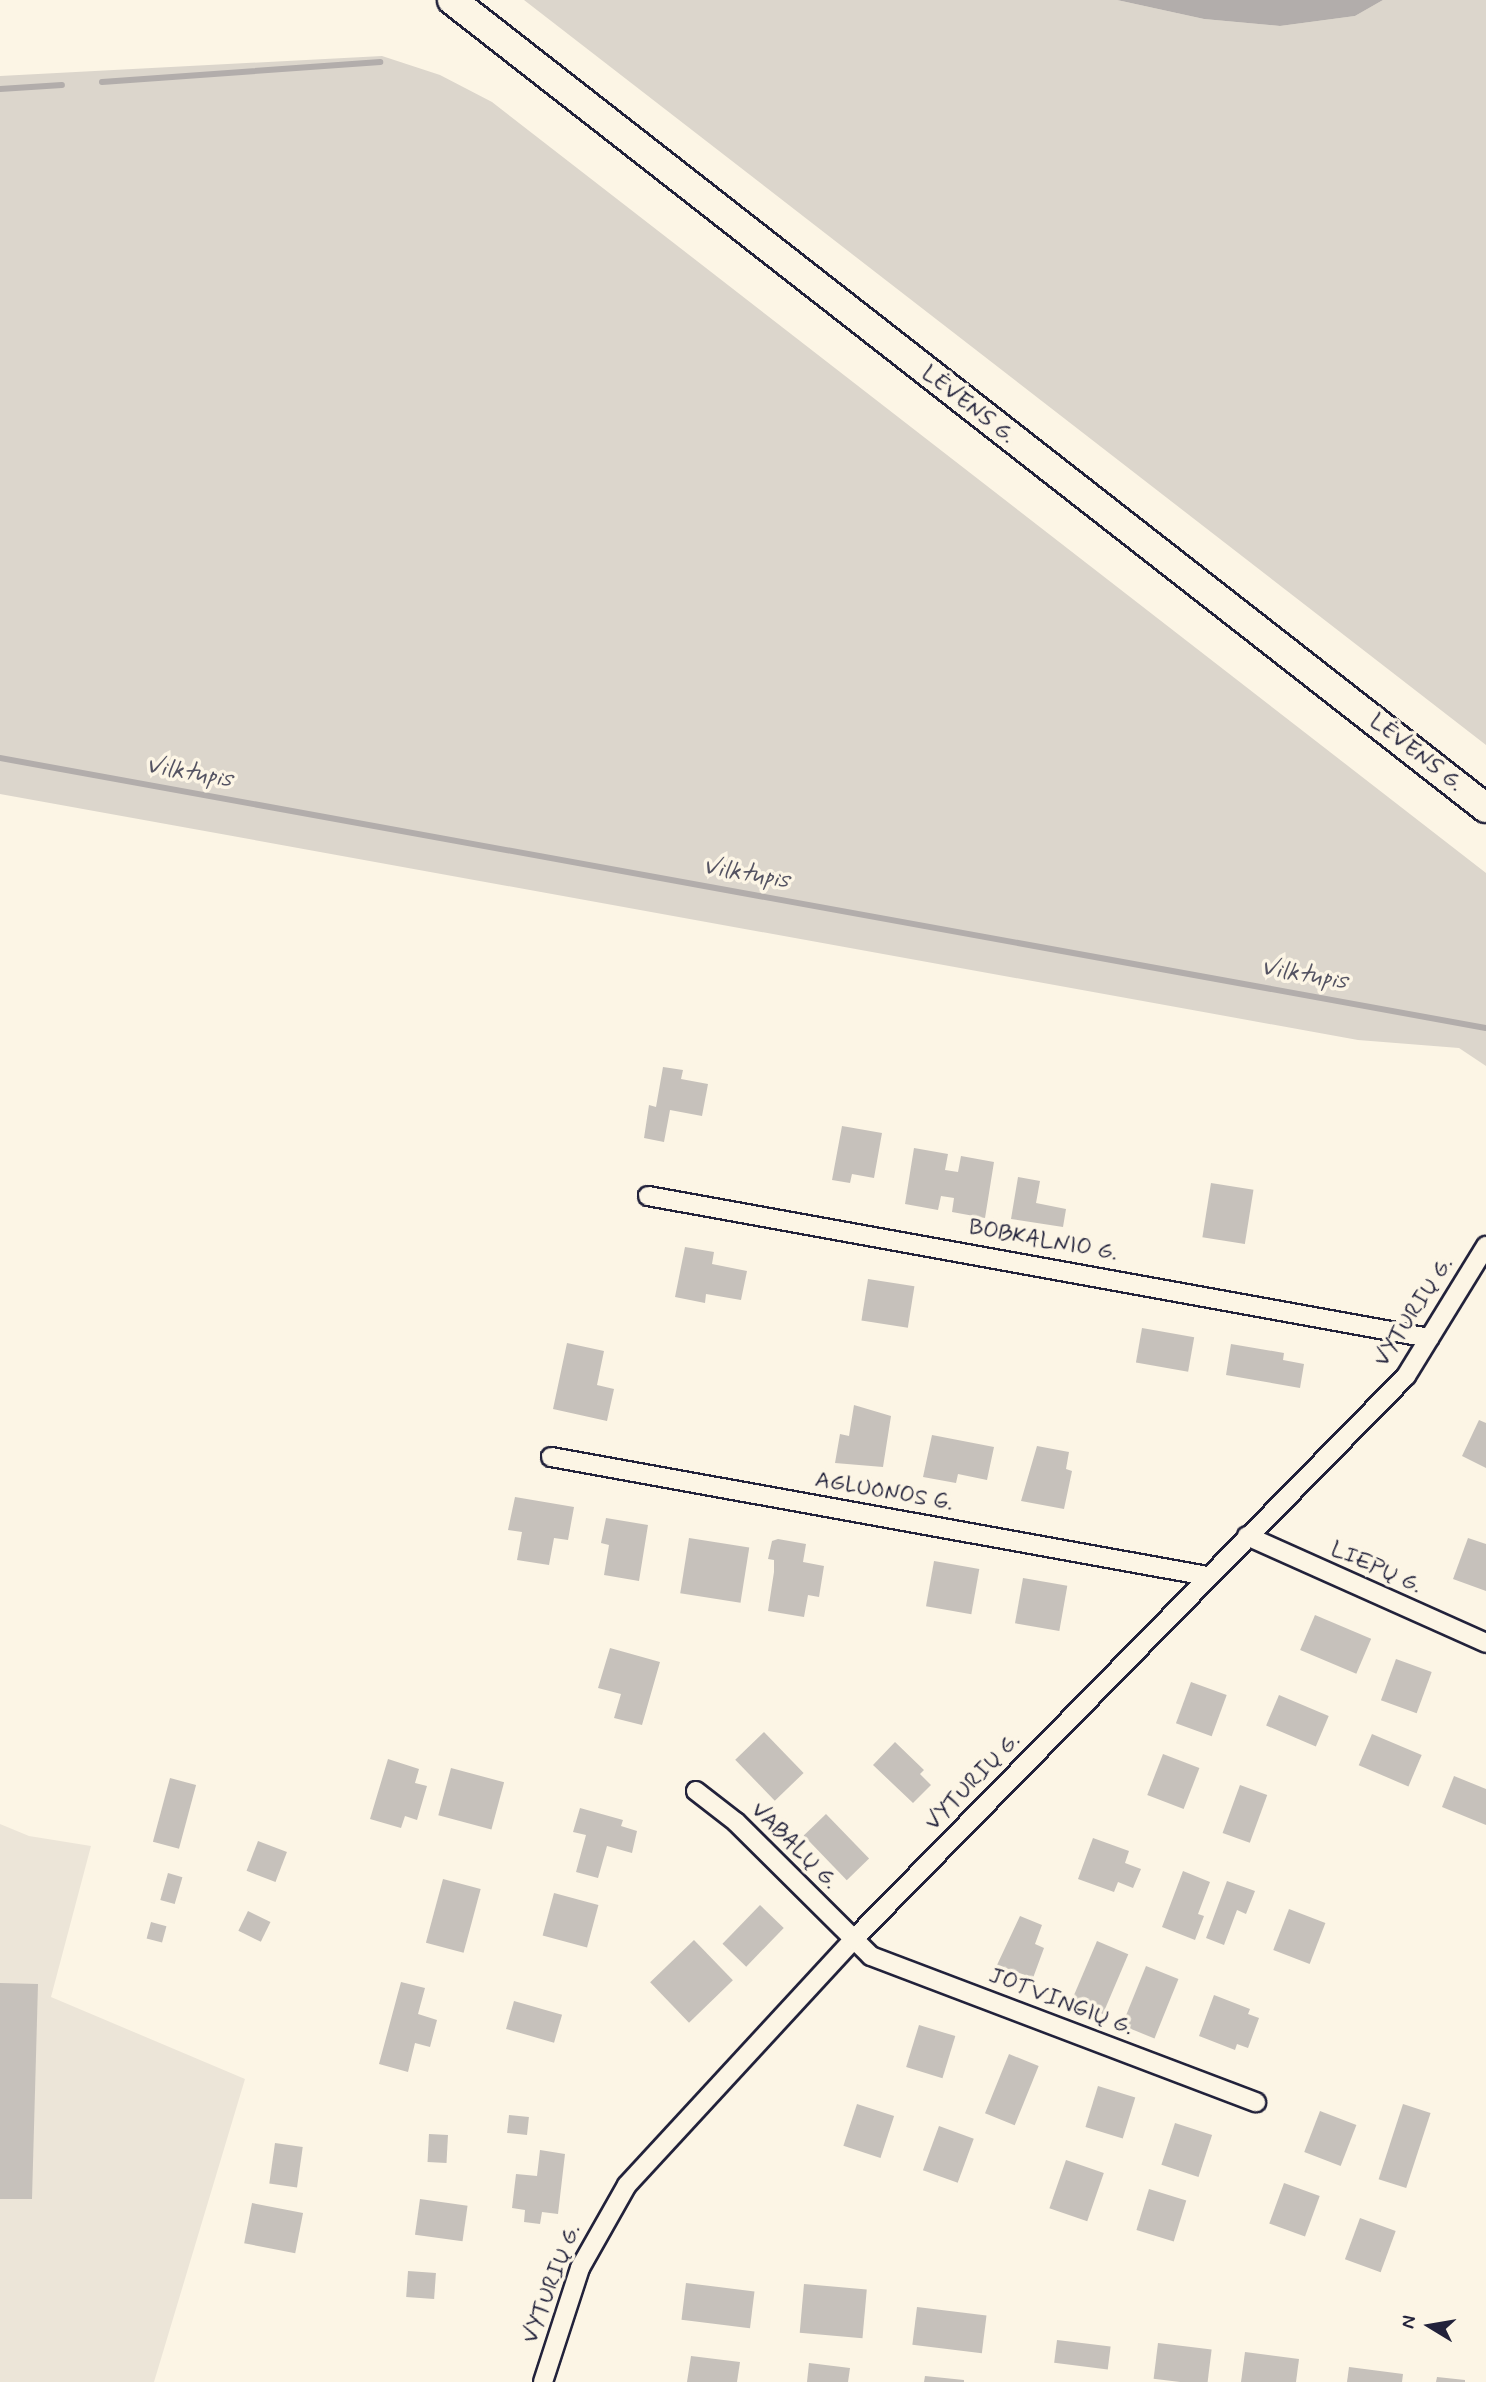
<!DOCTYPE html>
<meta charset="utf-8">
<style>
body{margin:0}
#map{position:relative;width:1486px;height:2382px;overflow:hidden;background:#fcf5e5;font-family:Mynerve,sans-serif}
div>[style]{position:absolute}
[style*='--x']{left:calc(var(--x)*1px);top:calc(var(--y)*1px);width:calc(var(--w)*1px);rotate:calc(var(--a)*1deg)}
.built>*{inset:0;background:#ece5d8}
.green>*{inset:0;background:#dcd6cc}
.water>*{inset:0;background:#b2adab}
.stream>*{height:6px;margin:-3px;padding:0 3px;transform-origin:3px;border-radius:3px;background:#b2adab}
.building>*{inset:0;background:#c6c1bb;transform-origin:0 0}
.roads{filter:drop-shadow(2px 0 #22223b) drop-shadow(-2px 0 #22223b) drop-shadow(0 2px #22223b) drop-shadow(0 -2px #22223b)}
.minor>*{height:18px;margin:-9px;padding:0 9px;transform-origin:9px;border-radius:9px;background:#fcf5e5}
.primary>*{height:28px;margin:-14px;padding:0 14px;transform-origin:14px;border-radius:14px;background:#fcf5e5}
span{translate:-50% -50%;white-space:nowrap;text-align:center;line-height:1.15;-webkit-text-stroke:7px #fcf5e5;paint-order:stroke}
.street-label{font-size:23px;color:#22223b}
.water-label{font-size:24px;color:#545362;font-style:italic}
.north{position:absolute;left:1395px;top:2291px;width:70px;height:70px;-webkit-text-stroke:5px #fcf5e5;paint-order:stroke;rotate:281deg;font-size:19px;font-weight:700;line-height:28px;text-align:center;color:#22223b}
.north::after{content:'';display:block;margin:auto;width:24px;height:32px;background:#22223b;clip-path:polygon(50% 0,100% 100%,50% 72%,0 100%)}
</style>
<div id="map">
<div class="built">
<div style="clip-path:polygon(0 1824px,29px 1836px,91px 1846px,51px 1997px,245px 2079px,154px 2382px,0 2382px)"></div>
</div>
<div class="green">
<div style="clip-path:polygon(524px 0,1117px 0,1204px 19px,1280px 26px,1355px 16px,1383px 0,1486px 0,1486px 745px)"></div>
<div style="clip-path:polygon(382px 56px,440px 75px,492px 102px,1486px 873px,1486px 1066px,1459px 1048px,1358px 1040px,0 794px,0 76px)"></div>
</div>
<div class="water">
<div style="clip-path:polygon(1117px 0,1383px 0,1355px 16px,1280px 26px,1204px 19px)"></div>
</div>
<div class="stream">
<div style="--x:102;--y:82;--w:279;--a:-4.1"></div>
<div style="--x:0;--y:89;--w:62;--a:-3.7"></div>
<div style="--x:0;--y:758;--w:1510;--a:10.3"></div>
</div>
<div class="building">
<div style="clip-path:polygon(663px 1067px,683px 1070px,681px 1079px,708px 1084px,702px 1116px,670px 1110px,664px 1142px,644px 1138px,649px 1105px,656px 1107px)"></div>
<div style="clip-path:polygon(842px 1126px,882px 1133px,874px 1178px,852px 1174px,850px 1183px,832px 1180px)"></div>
<div style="clip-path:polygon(914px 1148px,948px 1154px,945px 1170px,958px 1172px,961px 1156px,994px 1162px,985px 1218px,952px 1212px,954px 1198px,941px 1196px,938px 1210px,905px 1204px)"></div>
<div style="clip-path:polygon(1018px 1177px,1040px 1181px,1036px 1203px,1066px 1209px,1063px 1227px,1011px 1219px)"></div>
<div style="left:1211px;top:1183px;width:43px;height:55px;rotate:9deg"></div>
<div style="clip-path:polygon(685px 1247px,714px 1252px,712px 1264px,747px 1271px,741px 1300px,706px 1294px,705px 1303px,675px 1297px)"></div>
<div style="left:868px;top:1279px;width:47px;height:42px;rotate:9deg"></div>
<div style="left:1142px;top:1328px;width:53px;height:35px;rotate:10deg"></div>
<div style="clip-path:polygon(567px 1343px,604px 1351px,597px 1385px,614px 1389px,607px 1421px,553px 1409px)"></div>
<div style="clip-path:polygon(1231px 1344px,1284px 1353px,1283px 1360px,1304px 1364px,1300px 1388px,1226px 1375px)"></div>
<div style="clip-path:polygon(854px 1405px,891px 1416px,883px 1467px,835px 1463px,840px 1434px,849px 1436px)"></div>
<div style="clip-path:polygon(1479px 1420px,1486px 1423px,1486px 1468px,1462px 1456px)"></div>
<div style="clip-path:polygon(932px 1435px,994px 1447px,987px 1480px,958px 1474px,956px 1483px,923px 1477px)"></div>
<div style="clip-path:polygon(1037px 1446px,1069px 1452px,1066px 1469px,1072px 1471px,1064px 1509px,1021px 1501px)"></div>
<div style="clip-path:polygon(515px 1497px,574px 1507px,568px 1540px,554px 1538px,549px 1565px,517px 1560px,522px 1532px,508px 1530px)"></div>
<div style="clip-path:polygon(606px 1518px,648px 1525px,639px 1581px,604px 1575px,609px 1545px,601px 1543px)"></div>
<div style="left:689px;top:1538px;width:61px;height:56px;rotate:9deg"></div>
<div style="clip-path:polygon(1468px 1538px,1486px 1544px,1486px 1591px,1453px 1579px)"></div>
<div style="clip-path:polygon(778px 1539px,806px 1544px,803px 1562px,824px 1566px,819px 1597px,808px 1595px,804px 1617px,768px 1611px,774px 1572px,774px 1560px,768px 1559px,772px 1541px)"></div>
<div style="left:934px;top:1561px;width:46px;height:46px;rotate:10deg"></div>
<div style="left:1023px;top:1578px;width:45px;height:46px;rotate:10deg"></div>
<div style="left:1315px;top:1615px;width:61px;height:38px;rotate:23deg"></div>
<div style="clip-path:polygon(610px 1648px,660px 1662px,642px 1725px,614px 1718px,621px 1694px,598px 1688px)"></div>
<div style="left:1396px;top:1659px;width:38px;height:44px;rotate:20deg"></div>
<div style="left:1191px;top:1682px;width:38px;height:44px;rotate:20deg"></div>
<div style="left:1279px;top:1695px;width:54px;height:33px;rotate:23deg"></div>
<div style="left:764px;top:1732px;width:57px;height:40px;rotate:46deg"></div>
<div style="left:1372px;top:1734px;width:54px;height:34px;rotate:23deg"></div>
<div style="clip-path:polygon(895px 1742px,924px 1770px,920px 1774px,931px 1785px,913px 1803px,873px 1765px)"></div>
<div style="left:1163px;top:1754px;width:39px;height:44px;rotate:21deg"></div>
<div style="clip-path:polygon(388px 1759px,419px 1769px,415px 1783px,427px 1786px,417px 1820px,405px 1816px,401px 1828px,370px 1819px)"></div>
<div style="left:451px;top:1768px;width:55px;height:49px;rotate:15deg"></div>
<div style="clip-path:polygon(1454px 1776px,1486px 1789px,1486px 1825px,1442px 1807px)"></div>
<div style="left:170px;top:1778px;width:27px;height:66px;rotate:15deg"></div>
<div style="left:1240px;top:1785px;width:29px;height:51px;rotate:20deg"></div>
<div style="clip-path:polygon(580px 1808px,623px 1820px,621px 1826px,637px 1831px,632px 1853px,607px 1846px,598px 1878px,576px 1872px,586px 1835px,573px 1832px)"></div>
<div style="left:826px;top:1814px;width:62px;height:31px;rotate:46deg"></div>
<div style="clip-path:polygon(1093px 1838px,1129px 1851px,1125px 1863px,1141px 1869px,1133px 1888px,1118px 1882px,1114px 1892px,1078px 1879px)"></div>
<div style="left:258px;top:1841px;width:31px;height:32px;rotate:21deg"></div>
<div style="clip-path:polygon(1183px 1871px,1210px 1882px,1198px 1914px,1204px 1916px,1195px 1940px,1162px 1927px)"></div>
<div style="left:168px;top:1873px;width:15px;height:28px;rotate:16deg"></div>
<div style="left:443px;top:1879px;width:39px;height:66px;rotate:15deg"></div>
<div style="clip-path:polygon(1227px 1881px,1255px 1891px,1246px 1914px,1237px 1910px,1224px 1945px,1206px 1938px)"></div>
<div style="left:554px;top:1893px;width:46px;height:44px;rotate:15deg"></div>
<div style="left:760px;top:1905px;width:33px;height:54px;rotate:44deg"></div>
<div style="left:1289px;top:1909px;width:39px;height:44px;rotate:21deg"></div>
<div style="left:248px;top:1911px;width:25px;height:22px;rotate:26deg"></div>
<div style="clip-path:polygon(1020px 1916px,1042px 1925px,1035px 1944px,1044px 1948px,1033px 1978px,997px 1965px)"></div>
<div style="left:151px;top:1922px;width:16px;height:17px;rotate:15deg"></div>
<div style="left:694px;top:1940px;width:56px;height:61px;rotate:46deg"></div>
<div style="left:1097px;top:1941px;width:34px;height:65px;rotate:23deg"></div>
<div style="left:1146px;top:1966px;width:35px;height:64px;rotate:22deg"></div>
<div style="clip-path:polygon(401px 1982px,425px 1988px,418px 2014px,437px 2020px,430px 2047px,415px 2043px,408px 2072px,379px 2064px)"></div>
<div style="clip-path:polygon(0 1983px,38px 1984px,32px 2199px,0 2199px)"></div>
<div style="clip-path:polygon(1214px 1995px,1250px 2009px,1248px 2014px,1259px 2018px,1248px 2048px,1237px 2044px,1235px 2050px,1199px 2036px)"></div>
<div style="left:514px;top:2001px;width:50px;height:29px;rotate:16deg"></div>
<div style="left:919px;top:2025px;width:38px;height:44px;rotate:17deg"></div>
<div style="left:1009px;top:2054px;width:32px;height:64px;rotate:22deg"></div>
<div style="left:1098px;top:2086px;width:39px;height:43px;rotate:17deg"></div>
<div style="left:857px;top:2104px;width:39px;height:44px;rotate:18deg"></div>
<div style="left:1403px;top:2104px;width:29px;height:79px;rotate:18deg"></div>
<div style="left:1320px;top:2111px;width:39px;height:44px;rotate:21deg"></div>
<div style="left:509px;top:2115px;width:20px;height:18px;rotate:6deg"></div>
<div style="left:1175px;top:2123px;width:39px;height:44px;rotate:18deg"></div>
<div style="left:939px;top:2126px;width:37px;height:47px;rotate:20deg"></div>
<div style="left:429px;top:2134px;width:19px;height:28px;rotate:3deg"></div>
<div style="left:275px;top:2143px;width:28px;height:41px;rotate:8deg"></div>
<div style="clip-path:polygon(540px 2150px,565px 2154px,558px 2214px,542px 2212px,540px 2224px,524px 2222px,525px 2210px,512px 2208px,516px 2174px,537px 2176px)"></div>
<div style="left:1066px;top:2160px;width:40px;height:51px;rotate:19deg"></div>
<div style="left:1284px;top:2183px;width:38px;height:43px;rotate:20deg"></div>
<div style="left:1149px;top:2189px;width:39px;height:43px;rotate:17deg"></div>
<div style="left:420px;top:2199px;width:48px;height:36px;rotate:8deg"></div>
<div style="left:252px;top:2203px;width:52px;height:41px;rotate:11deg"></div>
<div style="left:1360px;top:2218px;width:38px;height:44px;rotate:20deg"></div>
<div style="left:408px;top:2271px;width:28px;height:26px;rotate:4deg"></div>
<div style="left:686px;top:2283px;width:69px;height:37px;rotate:7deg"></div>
<div style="left:804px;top:2284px;width:63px;height:49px;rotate:5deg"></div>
<div style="left:917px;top:2307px;width:70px;height:38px;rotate:7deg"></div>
<div style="left:1057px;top:2340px;width:54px;height:23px;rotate:7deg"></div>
<div style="left:1158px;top:2343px;width:54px;height:36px;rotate:7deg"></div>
<div style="clip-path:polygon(1245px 2352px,1299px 2359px,1296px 2382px,1241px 2382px)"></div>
<div style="clip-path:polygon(691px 2356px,740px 2362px,737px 2382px,687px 2382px)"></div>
<div style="clip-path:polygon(809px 2363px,850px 2368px,848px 2382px,807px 2382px)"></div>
<div style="clip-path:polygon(1349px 2367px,1403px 2374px,1402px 2382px,1347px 2382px)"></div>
<div style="clip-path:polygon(925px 2376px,964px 2380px,964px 2382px,924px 2382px)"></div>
<div style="clip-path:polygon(1437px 2377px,1465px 2380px,1465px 2382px,1436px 2382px)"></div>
</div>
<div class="roads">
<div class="minor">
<div style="--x:648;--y:1196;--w:794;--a:10.3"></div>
<div style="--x:551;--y:1457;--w:667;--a:10.28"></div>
<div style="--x:1247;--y:1536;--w:262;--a:24.1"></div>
<div style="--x:696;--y:1791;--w:51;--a:37.8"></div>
<div style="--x:736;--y:1822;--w:190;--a:44.8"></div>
<div style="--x:871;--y:1956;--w:412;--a:20.8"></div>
<div style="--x:543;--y:2382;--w:120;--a:-72"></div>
<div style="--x:580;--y:2268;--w:95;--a:-60.5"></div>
<div style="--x:627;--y:2185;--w:333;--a:-47.3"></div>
<div style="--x:853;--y:1940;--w:790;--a:-45.56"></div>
<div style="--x:1406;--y:1376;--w:153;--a:-58.4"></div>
</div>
<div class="primary">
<div style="--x:452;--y:0;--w:1312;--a:38.01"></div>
</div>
</div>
<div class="street-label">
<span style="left:968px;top:405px;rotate:38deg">LĖVENS G.</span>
<span style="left:1416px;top:753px;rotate:38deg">LĖVENS G.</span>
<span style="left:1043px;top:1241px;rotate:10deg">BOBKALNIO G.</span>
<span style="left:1414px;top:1312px;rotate:-57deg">VYTURIŲ G.</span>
<span style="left:884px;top:1492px;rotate:10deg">AGLUONOS G.</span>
<span style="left:1376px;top:1568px;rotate:24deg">LIEPŲ G.</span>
<span style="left:973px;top:1782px;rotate:-46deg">VYTURIŲ G.</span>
<span style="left:794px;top:1846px;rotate:45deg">VABALŲ G.</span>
<span style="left:1061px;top:2002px;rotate:21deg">JOTVINGIŲ G.</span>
<span style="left:552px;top:2284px;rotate:-69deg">VYTURIŲ G.</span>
</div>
<div class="water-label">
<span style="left:189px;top:773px;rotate:10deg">Vilktupis</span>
<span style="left:746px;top:874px;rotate:10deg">Vilktupis</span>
<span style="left:1304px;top:975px;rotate:10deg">Vilktupis</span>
</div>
<div class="north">N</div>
</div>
